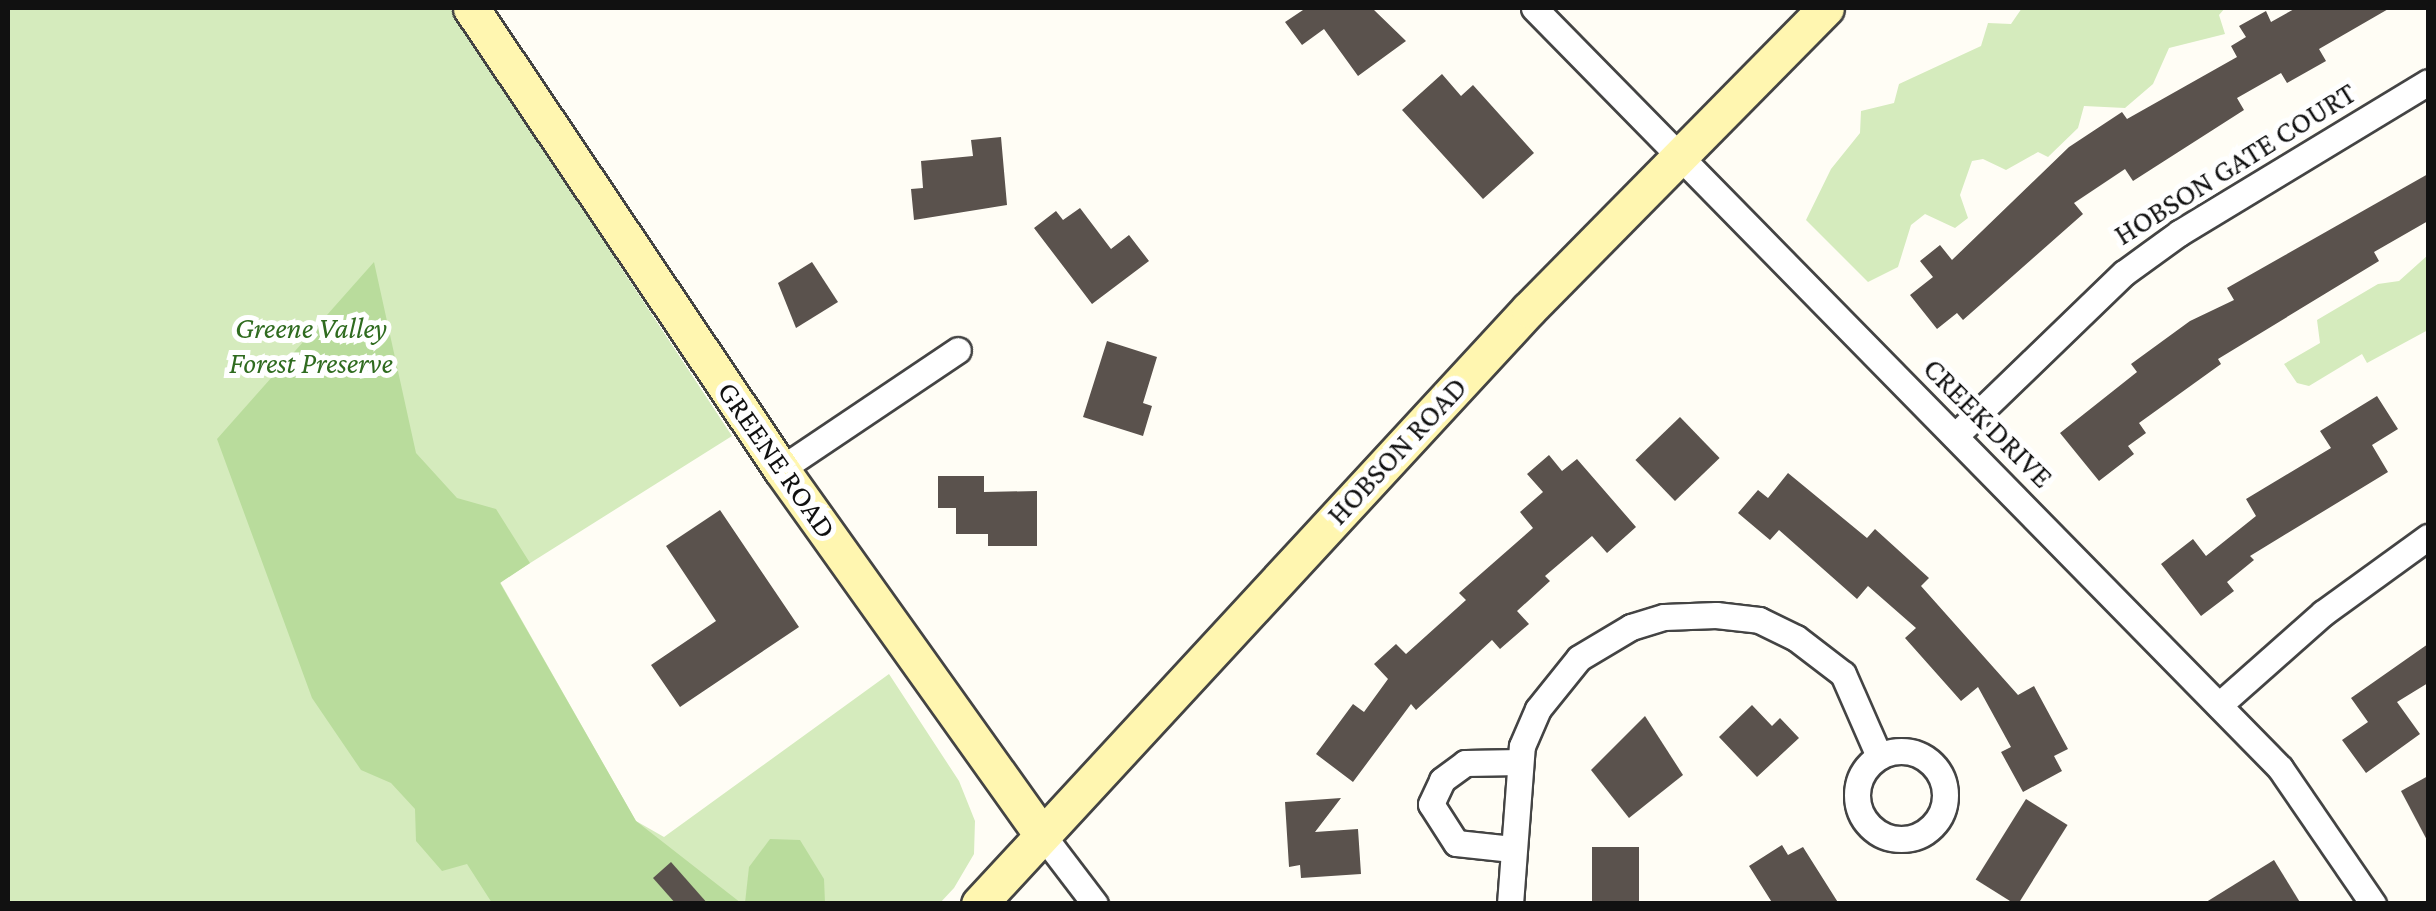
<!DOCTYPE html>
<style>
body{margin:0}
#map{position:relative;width:2436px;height:911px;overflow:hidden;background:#fffdf5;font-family:"Crimson Pro",serif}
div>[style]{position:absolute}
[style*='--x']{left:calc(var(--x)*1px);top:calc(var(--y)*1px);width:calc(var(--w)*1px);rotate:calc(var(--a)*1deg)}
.green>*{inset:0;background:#d5ebbd}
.forest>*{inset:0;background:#b9dc9c}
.building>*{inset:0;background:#5a524d;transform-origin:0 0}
.roads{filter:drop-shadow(2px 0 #444) drop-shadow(-2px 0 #444) drop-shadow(0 2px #444) drop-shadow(0 -2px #444)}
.street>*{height:25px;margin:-12.5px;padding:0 12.5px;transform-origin:12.5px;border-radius:12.5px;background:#fff}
.street>.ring{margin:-12.5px;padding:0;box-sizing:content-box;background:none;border:25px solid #fff;border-radius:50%}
.secondary>*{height:35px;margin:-17.5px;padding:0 17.5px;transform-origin:17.5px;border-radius:17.5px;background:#fff6b0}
span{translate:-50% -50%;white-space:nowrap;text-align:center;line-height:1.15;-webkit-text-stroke:10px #fff;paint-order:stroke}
.street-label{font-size:30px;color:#111}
.park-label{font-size:30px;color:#2f6b1f;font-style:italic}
.frame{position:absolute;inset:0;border:10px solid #111;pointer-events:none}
</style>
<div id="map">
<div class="green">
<div style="clip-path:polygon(8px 8px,450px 8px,732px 436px,500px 582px,636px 821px,664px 837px,889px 674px,959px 781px,975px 821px,974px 854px,954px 888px,939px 904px,8px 903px)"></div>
<div style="clip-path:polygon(2022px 8px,2225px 8px,2219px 15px,2225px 34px,2169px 48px,2153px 84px,2125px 108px,2084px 106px,2078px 128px,2048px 157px,2038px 152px,2006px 170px,1983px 159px,1972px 161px,1960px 195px,1968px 218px,1955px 228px,1925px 214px,1911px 225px,1898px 267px,1868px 282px,1806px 220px,1831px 169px,1860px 133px,1861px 111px,1894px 103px,1899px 84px,1981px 46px,1988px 23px,2011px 24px)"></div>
<div style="clip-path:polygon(2428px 255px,2428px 330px,2367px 363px,2362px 354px,2309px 386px,2297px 383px,2284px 364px,2320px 343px,2317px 320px,2378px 284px,2399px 281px)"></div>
</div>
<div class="forest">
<div style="clip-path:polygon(374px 262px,416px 453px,457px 498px,496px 509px,530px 563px,500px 583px,636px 821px,741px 903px,492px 903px,467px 864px,442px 871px,416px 841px,415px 809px,391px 783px,361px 770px,312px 698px,217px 439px)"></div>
<div style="clip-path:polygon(770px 839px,800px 840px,824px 879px,825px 903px,745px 903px,749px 867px)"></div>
</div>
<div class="building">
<div style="clip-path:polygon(1306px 8px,1372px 8px,1406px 41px,1358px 76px,1324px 29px,1302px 45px,1285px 22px)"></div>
<div style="clip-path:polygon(2296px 8px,2390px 8px,2319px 49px,2326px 61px,2287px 83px,2281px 73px,2237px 98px,2244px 110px,2133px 181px,2125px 169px,2074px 203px,2083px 214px,1963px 320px,1957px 313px,1937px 329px,1910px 295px,1933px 277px,1920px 261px,1940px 245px,1952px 260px,2069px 147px,2122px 112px,2127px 119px,2237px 57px,2231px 46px,2246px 37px,2239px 26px,2266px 11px,2271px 22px)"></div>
<div style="clip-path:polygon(1442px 74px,1461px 96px,1473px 85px,1534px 153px,1483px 199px,1402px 110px)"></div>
<div style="clip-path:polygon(1001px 137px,1007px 205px,914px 220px,911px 189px,923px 188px,921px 161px,973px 156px,971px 140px)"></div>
<div style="clip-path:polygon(2428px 174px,2428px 221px,2374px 252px,2379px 261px,2218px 359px,2221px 364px,2139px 423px,2146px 433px,2128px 446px,2134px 454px,2099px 481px,2060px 433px,2137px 372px,2131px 364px,2190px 321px,2234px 300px,2227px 288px)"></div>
<div style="clip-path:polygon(1080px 208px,1111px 249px,1129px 235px,1149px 261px,1092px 304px,1034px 228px,1056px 211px,1063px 220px)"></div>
<div style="clip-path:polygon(812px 262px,838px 302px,796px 328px,778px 283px)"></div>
<div style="clip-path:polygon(1107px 341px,1157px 357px,1143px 403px,1152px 406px,1143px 436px,1083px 417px)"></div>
<div style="clip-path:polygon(2377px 396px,2398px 429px,2372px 445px,2388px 472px,2250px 556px,2254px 560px,2227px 582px,2234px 591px,2201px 616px,2161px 564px,2193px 539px,2206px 556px,2256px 516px,2246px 499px,2331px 448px,2320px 431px)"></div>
<div style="left:1680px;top:417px;width:57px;height:62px;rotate:46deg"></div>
<div style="clip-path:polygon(1549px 455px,1562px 471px,1577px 459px,1636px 527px,1607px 553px,1592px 536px,1545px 576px,1550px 581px,1517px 611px,1529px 624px,1500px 649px,1492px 640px,1416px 710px,1411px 704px,1353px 782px,1316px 754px,1353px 704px,1364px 712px,1388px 679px,1374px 664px,1396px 644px,1406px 654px,1466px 600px,1459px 593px,1533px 528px,1520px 512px,1543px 492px,1527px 474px)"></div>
<div style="clip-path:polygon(1788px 473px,1867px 538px,1875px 529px,1929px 578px,1921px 586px,2018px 695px,2034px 686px,2068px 749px,2054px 756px,2062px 771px,2023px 792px,2001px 752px,2011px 747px,1978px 687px,1961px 701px,1905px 638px,1916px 628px,1868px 586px,1857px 599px,1779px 530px,1770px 540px,1738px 513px,1758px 490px,1768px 498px)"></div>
<div style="clip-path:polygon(938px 476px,984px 476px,984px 492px,1037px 491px,1037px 546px,988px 546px,988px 534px,956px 534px,956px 508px,938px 508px)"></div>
<div style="clip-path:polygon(720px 510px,799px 627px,680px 707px,651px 665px,716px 621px,666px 546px)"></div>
<div style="clip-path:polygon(2428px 644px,2428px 683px,2397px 702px,2420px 734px,2366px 773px,2342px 740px,2368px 722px,2351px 698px)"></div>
<div style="clip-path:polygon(1752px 705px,1772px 726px,1780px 718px,1799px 738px,1757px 777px,1719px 737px)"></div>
<div style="clip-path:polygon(1645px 716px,1683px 775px,1629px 818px,1591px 770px)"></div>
<div style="clip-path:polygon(2428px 776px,2428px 842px,2401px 791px)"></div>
<div style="clip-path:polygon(1341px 798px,1315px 832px,1358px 829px,1361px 874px,1301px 878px,1300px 865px,1289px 867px,1285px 802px)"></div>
<div style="left:2026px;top:799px;width:49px;height:95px;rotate:32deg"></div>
<div style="clip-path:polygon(1782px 845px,1788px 855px,1803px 847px,1839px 904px,1773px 904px,1749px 866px)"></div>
<div style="left:1592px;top:847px;width:47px;height:57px"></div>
<div style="clip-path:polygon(2274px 860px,2301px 904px,2203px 904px)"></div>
<div style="clip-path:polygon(671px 862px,708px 904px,676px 904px,653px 878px)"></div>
</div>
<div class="roads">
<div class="street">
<div style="--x:1534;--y:8;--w:1065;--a:45.53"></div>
<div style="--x:2280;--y:768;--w:165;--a:55.6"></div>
<div style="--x:1955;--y:436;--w:235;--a:-44"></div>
<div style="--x:2124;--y:273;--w:68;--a:-36"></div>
<div style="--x:2179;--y:233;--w:291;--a:-31.2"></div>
<div style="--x:781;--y:469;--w:213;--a:-33.9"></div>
<div style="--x:2219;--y:705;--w:139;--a:-41.5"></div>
<div style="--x:2323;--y:613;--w:130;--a:-35.9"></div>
<div class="ring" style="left:1857px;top:751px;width:63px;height:63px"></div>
<div style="--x:1041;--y:833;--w:89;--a:52.7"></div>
<div style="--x:1512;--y:849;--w:56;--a:-173.9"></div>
<div style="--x:1456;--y:843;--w:46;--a:-122.7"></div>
<div style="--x:1431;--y:804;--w:26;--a:-65"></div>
<div style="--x:1442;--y:780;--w:29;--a:-36"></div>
<div style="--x:1465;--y:763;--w:55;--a:-1"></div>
<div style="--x:1510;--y:904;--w:158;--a:-85.7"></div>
<div style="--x:1522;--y:746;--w:40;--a:-66.6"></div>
<div style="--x:1538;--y:709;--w:65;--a:-51.2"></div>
<div style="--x:1579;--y:658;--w:61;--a:-30.8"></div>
<div style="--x:1631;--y:627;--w:34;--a:-17"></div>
<div style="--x:1664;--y:617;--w:52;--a:-2.2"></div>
<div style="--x:1716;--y:615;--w:43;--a:6.6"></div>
<div style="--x:1759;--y:620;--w:41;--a:25.9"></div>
<div style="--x:1796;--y:638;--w:59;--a:37.5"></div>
<div style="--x:1843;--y:674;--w:90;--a:66.3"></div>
</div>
<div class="secondary">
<div style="--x:471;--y:8;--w:556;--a:56.08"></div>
<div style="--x:781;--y:469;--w:447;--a:54.5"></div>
<div style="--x:979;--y:904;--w:810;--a:-47.25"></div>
<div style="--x:1529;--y:309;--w:423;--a:-45.4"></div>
</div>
</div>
<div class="street-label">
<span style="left:2235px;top:164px;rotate:-32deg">HOBSON GATE COURT</span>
<span style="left:1988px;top:423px;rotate:45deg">CREEK DRIVE</span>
<span style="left:1397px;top:451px;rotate:-47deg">HOBSON ROAD</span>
<span style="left:777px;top:460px;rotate:55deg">GREENE ROAD</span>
</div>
<div class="park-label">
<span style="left:311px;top:345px">Greene Valley<br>Forest Preserve</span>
</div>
<div class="frame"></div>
</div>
